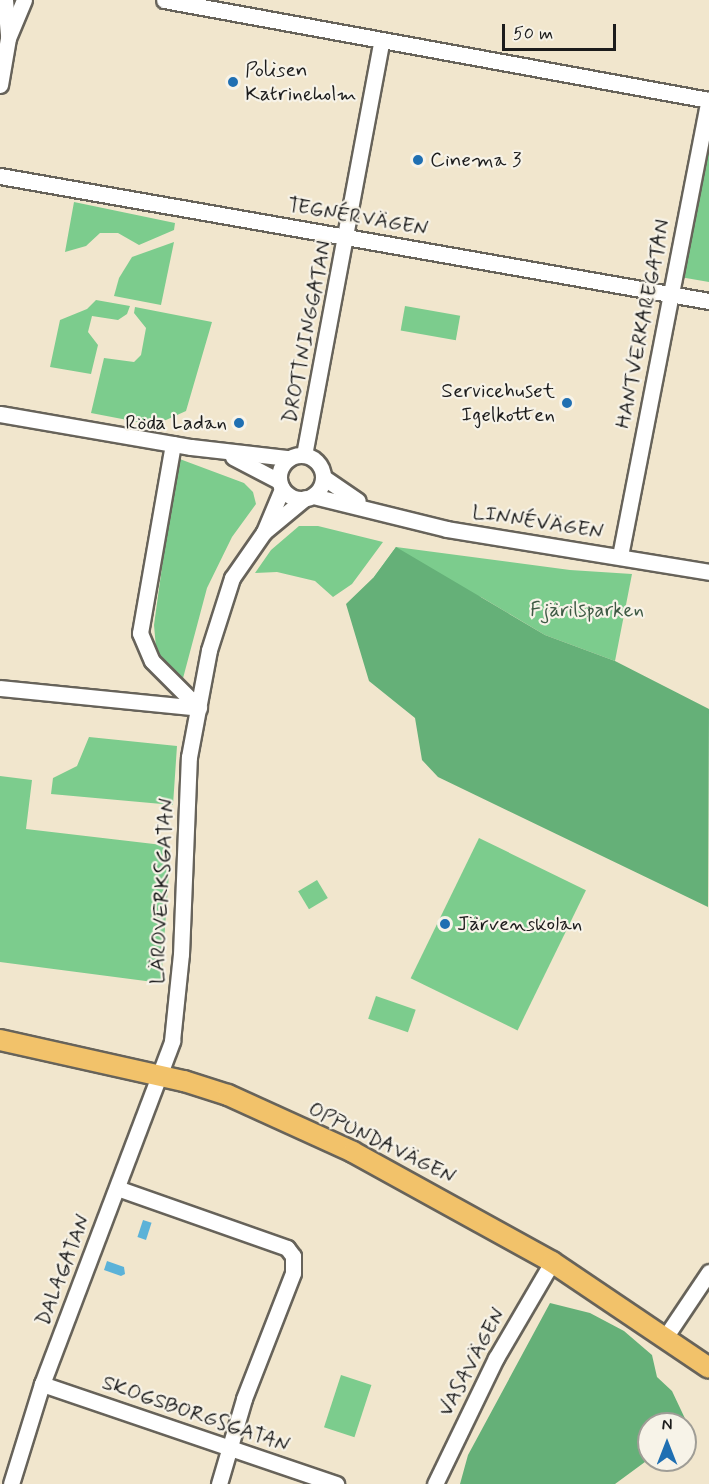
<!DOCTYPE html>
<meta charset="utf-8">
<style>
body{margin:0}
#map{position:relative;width:709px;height:1484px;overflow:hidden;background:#f1e6cd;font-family:Mynerve,sans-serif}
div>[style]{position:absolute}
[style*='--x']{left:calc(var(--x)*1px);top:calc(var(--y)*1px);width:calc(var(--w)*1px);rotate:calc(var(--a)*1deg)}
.green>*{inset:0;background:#7ccc8d;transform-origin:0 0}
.forest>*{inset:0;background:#65b078}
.water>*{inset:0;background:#5bb2d8;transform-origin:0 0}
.roads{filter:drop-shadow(2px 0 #67635a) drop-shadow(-2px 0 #67635a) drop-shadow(0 2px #67635a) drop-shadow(0 -2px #67635a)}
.minor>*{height:15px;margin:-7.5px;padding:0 7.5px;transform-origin:7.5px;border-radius:7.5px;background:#fff}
.minor>.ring{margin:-7.5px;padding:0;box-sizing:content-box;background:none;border:15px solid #fff;border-radius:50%}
.major>*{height:20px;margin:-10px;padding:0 10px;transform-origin:10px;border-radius:10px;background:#f2c26a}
.dots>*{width:16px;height:16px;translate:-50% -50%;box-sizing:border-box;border:3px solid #f7f3e8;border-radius:50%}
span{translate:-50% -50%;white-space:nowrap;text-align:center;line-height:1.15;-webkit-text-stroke:4.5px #f7f3e8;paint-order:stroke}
.poi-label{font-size:21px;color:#1c1c1c}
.left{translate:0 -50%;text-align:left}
.right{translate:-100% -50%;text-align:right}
.street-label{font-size:21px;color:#1c1c1c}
.park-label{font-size:21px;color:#3e5a44}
.north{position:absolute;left:637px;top:1412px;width:60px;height:60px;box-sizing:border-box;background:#f7f3e8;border:2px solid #9f9d96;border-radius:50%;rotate:0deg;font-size:16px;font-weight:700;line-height:24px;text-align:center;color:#1c1c1c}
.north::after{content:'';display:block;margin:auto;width:21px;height:27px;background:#1f6fb2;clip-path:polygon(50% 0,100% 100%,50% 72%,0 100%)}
.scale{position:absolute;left:502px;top:24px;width:114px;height:27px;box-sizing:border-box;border:3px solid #1c1c1c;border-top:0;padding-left:8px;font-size:18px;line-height:21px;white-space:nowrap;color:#1c1c1c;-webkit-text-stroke:4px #f7f3e8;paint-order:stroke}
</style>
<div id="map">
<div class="green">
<div style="clip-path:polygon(709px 115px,709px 282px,680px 277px)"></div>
<div style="clip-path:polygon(74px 202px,175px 223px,174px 230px,139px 245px,118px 233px,100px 233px,86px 246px,65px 252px)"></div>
<div style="clip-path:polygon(174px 242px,161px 305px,114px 296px,119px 278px,132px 257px)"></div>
<div style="clip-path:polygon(96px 300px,130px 306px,127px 314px,118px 320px,92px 316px,88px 332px,98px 345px,91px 374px,50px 367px,60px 320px,87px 309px)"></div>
<div style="left:405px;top:306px;width:56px;height:25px;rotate:10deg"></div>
<div style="clip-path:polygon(135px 307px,212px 322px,186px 411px,166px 420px,143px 423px,91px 413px,104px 358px,134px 362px,141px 355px,146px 328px,134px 313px)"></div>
<div style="clip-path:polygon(177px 458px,244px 483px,253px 492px,256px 504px,232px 537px,207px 588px,182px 682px,163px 665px,156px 648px,154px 625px)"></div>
<div style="clip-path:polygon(299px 526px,318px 526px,383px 542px,352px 584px,333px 597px,315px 581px,277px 572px,255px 573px,271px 550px)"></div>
<div style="clip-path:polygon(396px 547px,570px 570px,632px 574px,615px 661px,545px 635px,481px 597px,374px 577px)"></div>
<div style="clip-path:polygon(89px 737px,177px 746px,173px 805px,51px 794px,53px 778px,77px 766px)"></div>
<div style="clip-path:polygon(0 776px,32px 780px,26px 829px,171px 846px,161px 983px,0 962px)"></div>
<div style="left:479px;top:838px;width:119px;height:156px;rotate:26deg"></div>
<div style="left:317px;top:880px;width:21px;height:22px;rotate:59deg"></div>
<div style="left:376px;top:996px;width:42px;height:24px;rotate:19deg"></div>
<div style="left:341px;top:1375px;width:32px;height:55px;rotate:18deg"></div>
</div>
<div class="forest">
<div style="clip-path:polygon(396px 547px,545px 635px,615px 661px,709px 709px,708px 907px,438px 777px,422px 760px,415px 718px,369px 681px,346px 604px,374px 577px)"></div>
<div style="clip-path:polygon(550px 1303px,590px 1313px,624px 1331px,652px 1355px,657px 1377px,672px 1391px,689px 1427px,685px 1430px,685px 1424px,649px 1424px,649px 1459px,615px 1484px,460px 1484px,468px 1455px)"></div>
</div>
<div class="water">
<div style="left:143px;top:1220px;width:9px;height:18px;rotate:18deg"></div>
<div style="clip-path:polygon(107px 1261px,124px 1267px,125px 1274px,121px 1276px,104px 1270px)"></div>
</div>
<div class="roads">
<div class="minor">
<div style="--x:5;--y:0;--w:35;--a:85"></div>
<div style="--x:164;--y:0;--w:554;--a:10.4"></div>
<div style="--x:0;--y:85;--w:48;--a:-80.3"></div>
<div style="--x:8;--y:38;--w:41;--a:-67.2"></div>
<div style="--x:0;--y:176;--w:720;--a:10"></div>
<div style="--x:0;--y:414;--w:194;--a:9.8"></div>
<div style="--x:191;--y:447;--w:98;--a:6.5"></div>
<div style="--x:173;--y:444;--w:192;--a:99.9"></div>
<div style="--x:140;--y:633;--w:30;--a:67"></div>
<div style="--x:152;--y:661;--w:66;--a:45"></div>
<div class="ring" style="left:279px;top:455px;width:29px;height:29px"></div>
<div style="--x:304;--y:455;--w:422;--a:-79.4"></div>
<div style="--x:233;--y:457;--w:52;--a:27.6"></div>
<div style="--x:323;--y:477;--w:42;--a:34.4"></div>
<div style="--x:313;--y:496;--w:138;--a:13.8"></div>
<div style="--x:447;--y:529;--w:266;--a:9.3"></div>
<div style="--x:264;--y:532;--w:53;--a:-39.7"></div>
<div style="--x:620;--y:556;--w:465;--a:-79"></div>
<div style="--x:0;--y:688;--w:200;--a:5.7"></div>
<div style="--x:117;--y:1188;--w:180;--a:19.4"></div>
<div style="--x:287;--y:1248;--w:10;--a:53"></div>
<div style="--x:293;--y:1256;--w:17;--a:90"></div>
<div style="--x:293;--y:1273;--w:135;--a:111.3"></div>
<div style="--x:244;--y:1399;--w:89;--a:106.4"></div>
<div style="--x:666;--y:1336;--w:77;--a:-56.1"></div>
<div style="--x:42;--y:1384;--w:311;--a:18.8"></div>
<div style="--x:11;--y:1484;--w:105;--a:-72.8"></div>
<div style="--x:42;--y:1384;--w:367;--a:-69.2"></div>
<div style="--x:172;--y:1041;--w:87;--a:-84.1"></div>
<div style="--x:181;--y:954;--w:197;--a:-87.7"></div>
<div style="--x:189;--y:757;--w:109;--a:-79.4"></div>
<div style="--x:209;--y:650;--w:76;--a:-72.3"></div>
<div style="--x:232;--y:578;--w:56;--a:-55.2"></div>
<div style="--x:264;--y:532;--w:47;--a:-67.3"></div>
<div style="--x:435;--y:1484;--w:140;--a:-64.2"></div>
<div style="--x:496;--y:1358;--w:111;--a:-59.7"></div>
</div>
<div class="major">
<div style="--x:0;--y:1040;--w:189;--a:12.6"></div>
<div style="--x:184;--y:1081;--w:46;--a:17.7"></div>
<div style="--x:228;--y:1095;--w:137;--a:24.5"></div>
<div style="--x:353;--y:1152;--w:227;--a:28.9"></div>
<div style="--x:552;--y:1262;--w:189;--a:34"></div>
</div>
</div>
<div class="dots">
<div style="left:233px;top:82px;background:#1f6fb2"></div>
<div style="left:418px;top:160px;background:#1f6fb2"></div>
<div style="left:567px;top:403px;background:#1f6fb2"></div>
<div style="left:239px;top:423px;background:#1f6fb2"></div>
<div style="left:445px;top:924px;background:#1f6fb2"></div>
</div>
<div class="poi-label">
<span class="left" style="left:245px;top:82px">Polisen<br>Katrineholm</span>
<span class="left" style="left:430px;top:160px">Cinema 3</span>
<span class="right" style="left:555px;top:403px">Servicehuset<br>Igelkotten</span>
<span class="right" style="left:227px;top:423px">Röda Ladan</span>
<span class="left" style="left:457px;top:924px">Järvenskolan</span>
</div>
<div class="street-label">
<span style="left:358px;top:217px;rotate:10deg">TEGNÉRVÄGEN</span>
<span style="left:643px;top:324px;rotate:-79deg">HANTVERKAREGATAN</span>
<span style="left:307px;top:332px;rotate:-79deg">DROTTNINGGATAN</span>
<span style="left:538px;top:522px;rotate:9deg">LINNÉVÄGEN</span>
<span style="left:162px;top:891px;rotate:-87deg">LÄROVERKSGATAN</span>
<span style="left:382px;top:1143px;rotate:26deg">OPPUNDAVÄGEN</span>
<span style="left:63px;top:1270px;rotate:-69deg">DALAGATAN</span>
<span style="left:472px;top:1362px;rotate:-62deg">VASAVÄGEN</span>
<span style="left:196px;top:1414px;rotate:19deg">SKOGSBORGSGATAN</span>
</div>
<div class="park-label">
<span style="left:587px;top:610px">Fjärilsparken</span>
</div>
<div class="north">N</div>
<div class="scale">50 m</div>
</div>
